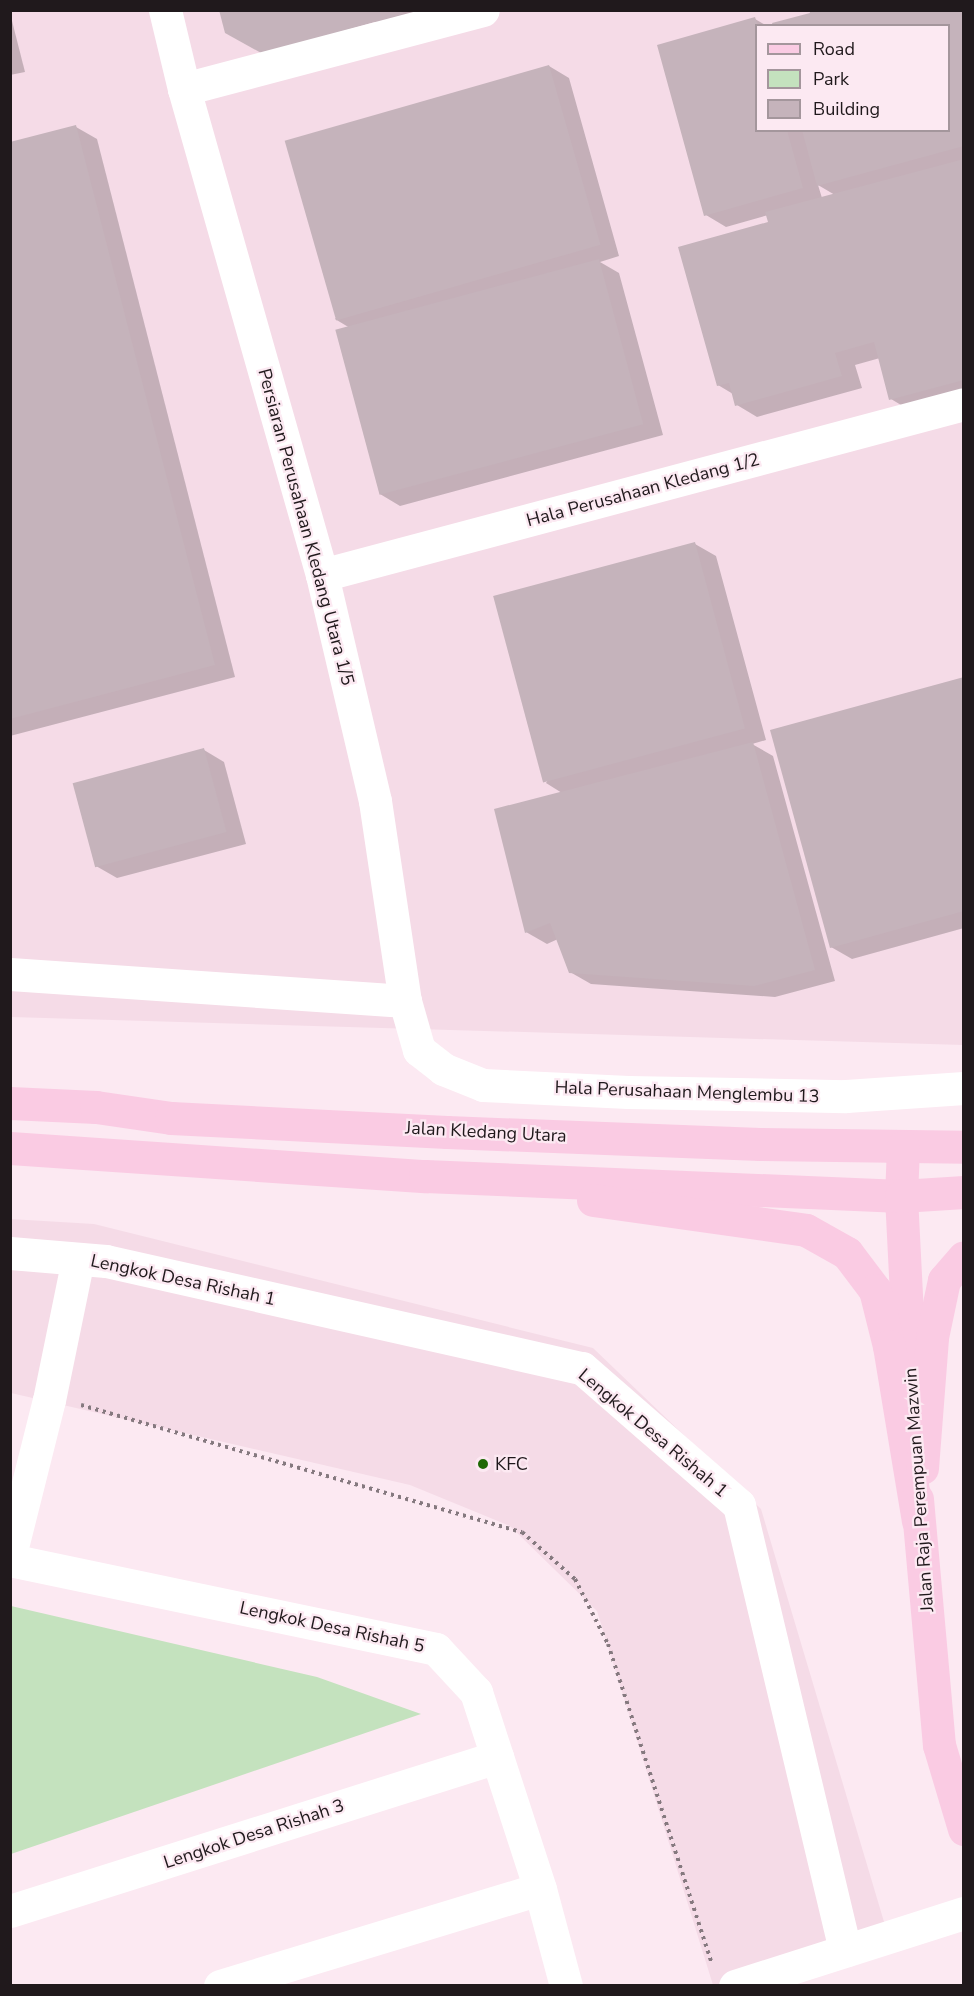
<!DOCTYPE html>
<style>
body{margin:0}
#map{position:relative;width:974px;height:1996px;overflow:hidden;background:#fce9f2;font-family:"Nunito Sans",sans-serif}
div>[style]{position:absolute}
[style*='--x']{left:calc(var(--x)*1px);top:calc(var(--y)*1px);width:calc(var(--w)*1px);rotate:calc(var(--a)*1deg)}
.built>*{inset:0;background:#f5dbe7}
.green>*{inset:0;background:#c4e2be}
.shadow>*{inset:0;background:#0003}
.building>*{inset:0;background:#c5b3bb;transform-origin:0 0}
.path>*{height:4px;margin-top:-2px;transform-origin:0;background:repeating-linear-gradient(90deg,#85797f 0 3px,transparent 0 7.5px)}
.minor>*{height:33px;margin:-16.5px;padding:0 16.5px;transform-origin:16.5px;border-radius:16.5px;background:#fff}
.major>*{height:33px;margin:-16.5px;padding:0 16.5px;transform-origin:16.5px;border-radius:16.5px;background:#facbe3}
.dots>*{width:16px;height:16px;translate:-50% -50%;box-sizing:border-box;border:3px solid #fce9f2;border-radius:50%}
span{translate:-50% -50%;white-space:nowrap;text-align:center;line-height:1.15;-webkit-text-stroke:4.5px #fce9f2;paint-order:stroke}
.street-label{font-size:18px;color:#20191c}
.poi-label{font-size:18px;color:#20191c}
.left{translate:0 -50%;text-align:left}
.frame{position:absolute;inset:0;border:12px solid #20191c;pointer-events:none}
.legend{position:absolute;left:755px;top:24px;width:195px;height:108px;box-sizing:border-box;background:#fce9f2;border:2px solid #a4969c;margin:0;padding:8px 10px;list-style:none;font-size:18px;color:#20191c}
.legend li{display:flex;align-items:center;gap:12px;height:30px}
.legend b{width:30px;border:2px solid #a4969c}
</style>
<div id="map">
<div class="built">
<div style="clip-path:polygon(evenodd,11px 11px,963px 11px,963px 1045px,11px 1017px,11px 11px,756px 26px,948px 26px,948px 130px,756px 130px,756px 26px)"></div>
<div style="clip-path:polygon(10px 1219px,94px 1224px,593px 1348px,761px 1509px,893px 1952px,778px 1985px,713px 1985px,597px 1611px,510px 1526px,410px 1485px,11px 1393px)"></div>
</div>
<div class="green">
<div style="clip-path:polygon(11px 1606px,317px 1677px,421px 1714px,11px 1854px)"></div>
</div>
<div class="shadow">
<div style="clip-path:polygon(221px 10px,419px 10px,423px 26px)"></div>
<div style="clip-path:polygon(evenodd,964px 10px,964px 396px,911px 411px,891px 399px,880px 358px,855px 365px,862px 388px,757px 417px,737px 405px,733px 394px,718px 385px,770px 223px,768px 215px,726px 227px,706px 215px,755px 19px,767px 26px,756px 26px,756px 130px,948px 130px,964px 10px,818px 185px,835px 195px,822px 198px,818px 185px)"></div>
<div style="clip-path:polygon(10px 13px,25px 72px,10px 75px)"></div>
<div style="clip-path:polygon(549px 66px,569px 78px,619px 256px,600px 262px,619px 273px,663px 435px,400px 506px,380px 494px,350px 328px,335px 319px)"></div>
<div style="clip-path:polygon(76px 127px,97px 139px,235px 677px,10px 736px,10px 144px)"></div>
<div style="clip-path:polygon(695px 544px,716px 556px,766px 740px,752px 744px,773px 756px,835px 981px,775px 997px,591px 984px,570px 972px,558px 939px,547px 944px,526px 932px,562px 793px,546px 783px)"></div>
<div style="clip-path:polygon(964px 678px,964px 928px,852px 959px,831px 947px)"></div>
<div style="clip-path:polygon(204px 750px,224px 762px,246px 844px,117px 878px,96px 866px)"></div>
</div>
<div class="building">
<div style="clip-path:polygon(219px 10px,402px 10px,403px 14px,263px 54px,225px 33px)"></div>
<div style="clip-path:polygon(809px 10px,964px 10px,964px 146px,817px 186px,802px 130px,948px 130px,948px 26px,773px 26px,772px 23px,810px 13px)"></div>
<div style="clip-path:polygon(755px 17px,758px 26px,756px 130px,787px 130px,803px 188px,704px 216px,657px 45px)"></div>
<div style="left:549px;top:65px;width:187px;height:275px;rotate:74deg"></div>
<div style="clip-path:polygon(76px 125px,215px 665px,10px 719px,10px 142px)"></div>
<div style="clip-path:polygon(964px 159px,964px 380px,889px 400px,874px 342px,835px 353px,842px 376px,735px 406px,729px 383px,717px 386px,678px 247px,768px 222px,765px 212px)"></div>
<div style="left:599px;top:259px;width:171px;height:273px;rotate:75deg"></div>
<div style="left:695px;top:542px;width:193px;height:209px;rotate:75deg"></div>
<div style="clip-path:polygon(964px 677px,964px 911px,830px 948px,770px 730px)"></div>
<div style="clip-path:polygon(753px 742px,815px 970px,754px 986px,569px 973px,550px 923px,525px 933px,494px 809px)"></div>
<div style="left:204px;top:748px;width:87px;height:136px;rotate:75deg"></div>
</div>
<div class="path">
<div style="--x:81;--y:1405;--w:459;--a:16.1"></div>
<div style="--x:522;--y:1532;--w:71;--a:41.6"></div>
<div style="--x:575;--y:1579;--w:73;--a:63.1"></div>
<div style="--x:608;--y:1644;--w:337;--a:72"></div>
</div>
<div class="minor">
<div style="--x:165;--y:10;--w:81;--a:76.5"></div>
<div style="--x:184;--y:89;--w:505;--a:74.15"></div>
<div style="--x:322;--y:575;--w:232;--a:76.8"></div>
<div style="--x:375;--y:801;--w:202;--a:81.5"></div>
<div style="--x:405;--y:1001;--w:51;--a:74.1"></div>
<div style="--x:419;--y:1050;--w:31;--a:38"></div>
<div style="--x:443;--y:1069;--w:43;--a:21.8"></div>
<div style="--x:483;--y:1085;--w:145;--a:2.8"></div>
<div style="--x:628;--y:1092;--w:218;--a:1.1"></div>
<div style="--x:846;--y:1096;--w:118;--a:-3.9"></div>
<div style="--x:184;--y:89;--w:309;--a:-14.8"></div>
<div style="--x:322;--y:575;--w:664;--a:-14.91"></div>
<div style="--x:10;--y:974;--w:396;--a:3.9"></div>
<div style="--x:10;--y:1253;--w:96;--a:4.8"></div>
<div style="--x:106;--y:1261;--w:488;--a:12.7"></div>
<div style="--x:582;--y:1368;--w:208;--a:41.1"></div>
<div style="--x:739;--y:1505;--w:458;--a:76.6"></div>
<div style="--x:10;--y:1555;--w:160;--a:-75.9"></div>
<div style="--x:49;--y:1400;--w:144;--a:-78.4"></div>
<div style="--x:10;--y:1560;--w:435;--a:11.8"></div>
<div style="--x:436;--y:1649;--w:59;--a:47.1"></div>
<div style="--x:476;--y:1692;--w:207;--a:72"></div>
<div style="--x:540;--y:1889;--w:100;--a:75"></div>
<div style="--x:10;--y:1911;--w:511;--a:-17.55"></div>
<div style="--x:220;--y:1986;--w:334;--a:-16.9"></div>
<div style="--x:735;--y:1986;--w:240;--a:-17.7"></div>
</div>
<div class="major">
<div style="--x:10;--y:1103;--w:86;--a:2.7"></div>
<div style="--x:96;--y:1107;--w:76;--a:8.3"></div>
<div style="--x:171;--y:1118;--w:276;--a:2.9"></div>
<div style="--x:447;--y:1132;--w:313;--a:2.2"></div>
<div style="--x:760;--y:1144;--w:204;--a:0.8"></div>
<div style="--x:903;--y:1147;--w:49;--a:92.3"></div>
<div style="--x:901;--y:1196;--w:177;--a:87.1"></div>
<div style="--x:10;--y:1148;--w:416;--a:3.9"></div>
<div style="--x:425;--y:1176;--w:476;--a:2.4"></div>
<div style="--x:901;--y:1196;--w:63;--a:-3.6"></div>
<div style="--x:593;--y:1200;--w:215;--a:8"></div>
<div style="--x:806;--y:1230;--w:47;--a:29.3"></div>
<div style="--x:847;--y:1253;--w:46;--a:52.9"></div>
<div style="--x:875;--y:1290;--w:58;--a:76"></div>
<div style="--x:889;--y:1346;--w:177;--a:80.6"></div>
<div style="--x:922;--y:1468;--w:131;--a:-85.6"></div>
<div style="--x:932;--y:1337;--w:58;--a:-78.1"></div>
<div style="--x:944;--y:1280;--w:30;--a:-49"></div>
<div style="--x:917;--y:1499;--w:247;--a:84.9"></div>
<div style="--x:939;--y:1745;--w:88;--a:73.4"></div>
</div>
<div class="dots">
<div style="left:483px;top:1464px;background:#1e6804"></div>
</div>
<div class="street-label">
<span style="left:643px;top:490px;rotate:-15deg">Hala Perusahaan Kledang 1/2</span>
<span style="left:306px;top:527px;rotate:75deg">Persiaran Perusahaan Kledang Utara 1/5</span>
<span style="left:687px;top:1092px;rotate:2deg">Hala Perusahaan Menglembu 13</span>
<span style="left:486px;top:1132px;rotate:3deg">Jalan Kledang Utara</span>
<span style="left:183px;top:1280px;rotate:12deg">Lengkok Desa Rishah 1</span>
<span style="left:653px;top:1433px;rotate:40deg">Lengkok Desa Rishah 1</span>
<span style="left:919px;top:1490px;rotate:-94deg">Jalan Raja Perempuan Mazwin</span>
<span style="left:332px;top:1627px;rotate:12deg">Lengkok Desa Rishah 5</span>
<span style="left:254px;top:1834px;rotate:-18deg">Lengkok Desa Rishah 3</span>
</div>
<div class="poi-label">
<span class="left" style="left:495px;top:1464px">KFC</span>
</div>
<div class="frame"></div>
<ul class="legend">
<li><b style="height:8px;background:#facbe3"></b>Road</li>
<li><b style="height:16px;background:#c4e2be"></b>Park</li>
<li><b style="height:16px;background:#c5b3bb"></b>Building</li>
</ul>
</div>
